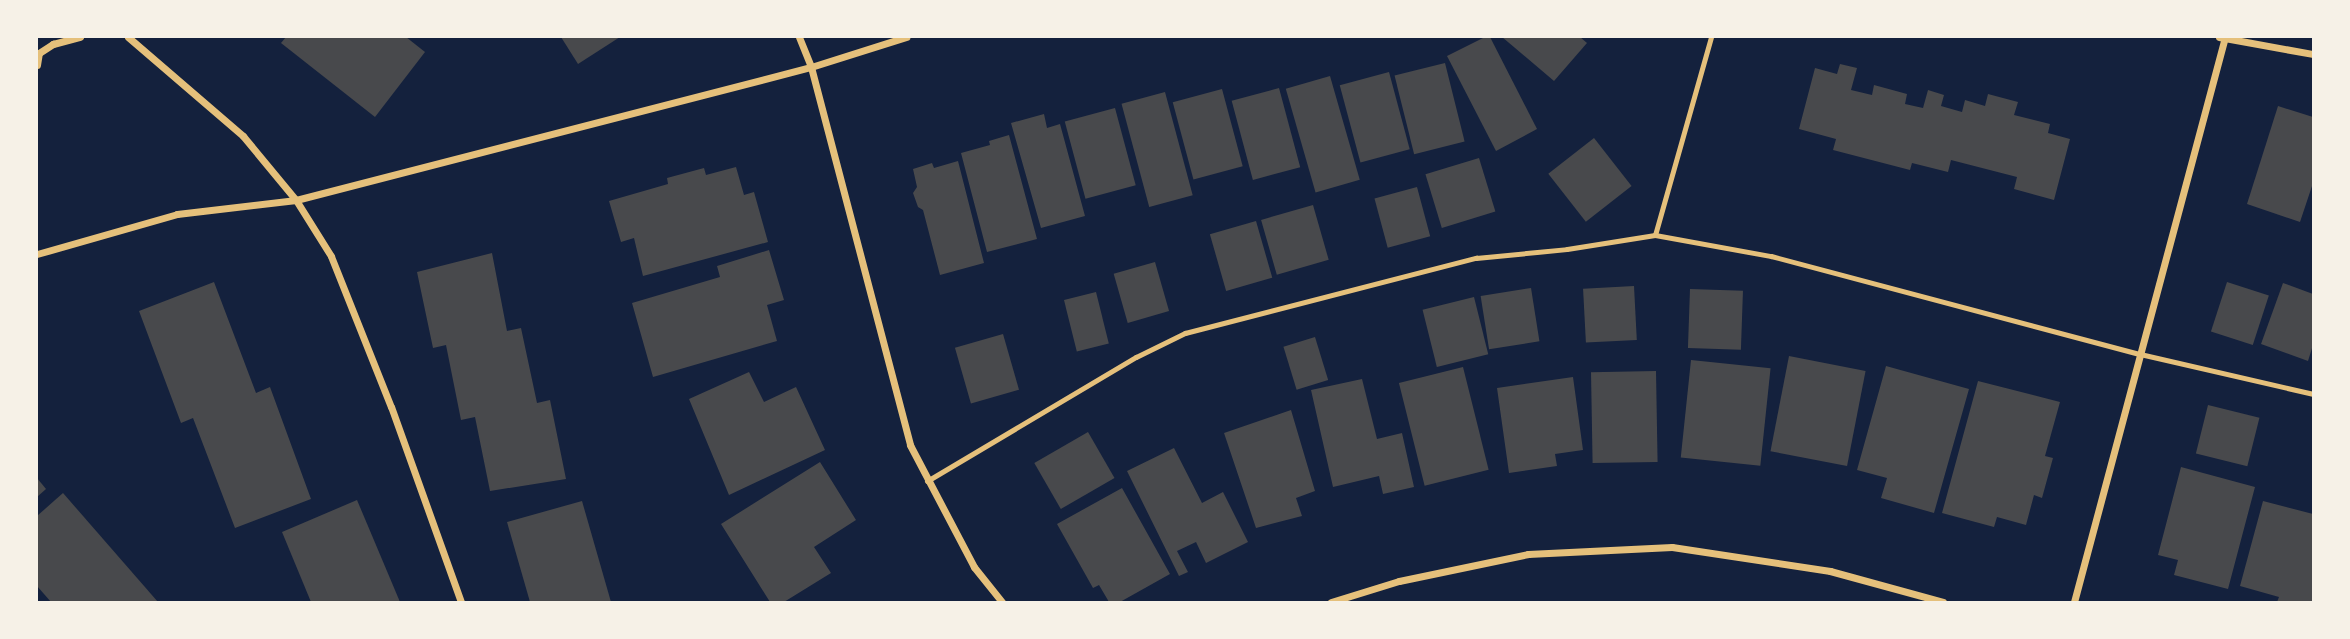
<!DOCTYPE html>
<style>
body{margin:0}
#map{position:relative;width:2350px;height:639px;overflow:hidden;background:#14213d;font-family:Jost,sans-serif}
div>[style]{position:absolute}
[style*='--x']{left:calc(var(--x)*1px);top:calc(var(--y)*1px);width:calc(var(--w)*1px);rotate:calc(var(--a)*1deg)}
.building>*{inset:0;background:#48494c;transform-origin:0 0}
.service>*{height:5px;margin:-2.5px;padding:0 2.5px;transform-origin:2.5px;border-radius:2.5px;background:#e5c07b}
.minor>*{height:7px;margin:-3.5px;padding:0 3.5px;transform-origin:3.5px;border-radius:3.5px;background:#e5c07b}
span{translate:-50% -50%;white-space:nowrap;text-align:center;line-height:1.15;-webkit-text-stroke:5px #f6f1e7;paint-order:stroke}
.frame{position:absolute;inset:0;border:38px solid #f6f1e7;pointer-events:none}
</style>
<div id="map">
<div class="building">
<div style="clip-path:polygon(286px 37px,406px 37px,425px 52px,375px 117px,281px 43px)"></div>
<div style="clip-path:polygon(561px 37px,620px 37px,578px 64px)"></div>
<div style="clip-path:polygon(1485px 37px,1490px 37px,1537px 129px,1496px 151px,1447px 56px)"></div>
<div style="clip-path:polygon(1502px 37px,1580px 37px,1587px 43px,1554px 81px)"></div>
<div style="left:1445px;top:63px;width:81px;height:52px;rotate:76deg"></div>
<div style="clip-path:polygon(1840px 64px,1857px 68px,1851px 90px,1872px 95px,1874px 85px,1907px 94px,1905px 104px,1923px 108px,1928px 90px,1944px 95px,1941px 106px,1962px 112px,1965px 100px,1985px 106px,1988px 94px,2018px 102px,2014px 115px,2050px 124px,2048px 133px,2070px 139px,2054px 200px,2014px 189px,2017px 177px,1951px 160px,1948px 172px,1912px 163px,1910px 170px,1833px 150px,1836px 139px,1799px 129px,1815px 68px,1837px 74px)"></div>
<div style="left:1389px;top:72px;width:80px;height:51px;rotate:75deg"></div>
<div style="left:1330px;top:76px;width:108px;height:46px;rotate:74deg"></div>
<div style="left:1279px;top:88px;width:82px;height:49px;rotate:75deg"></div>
<div style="left:1222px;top:89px;width:80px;height:51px;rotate:75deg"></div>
<div style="left:1165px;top:92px;width:107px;height:45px;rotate:75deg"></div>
<div style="clip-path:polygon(2278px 106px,2313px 117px,2313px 183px,2300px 222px,2247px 204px)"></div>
<div style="left:1115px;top:108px;width:80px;height:52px;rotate:75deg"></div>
<div style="clip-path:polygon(1044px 114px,1047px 128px,1060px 124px,1085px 216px,1041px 228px,1011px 123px)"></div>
<div style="clip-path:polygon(1009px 135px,1037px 239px,987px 252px,961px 153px,990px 145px,989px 141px)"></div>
<div style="left:1594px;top:138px;width:61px;height:58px;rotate:52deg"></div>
<div style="left:1479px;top:158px;width:56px;height:56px;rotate:73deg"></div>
<div style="clip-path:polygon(958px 161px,984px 263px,940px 275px,923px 210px,918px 207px,913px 193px,917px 187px,913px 169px,932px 163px,934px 168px)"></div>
<div style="clip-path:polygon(736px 167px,744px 195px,754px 192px,768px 242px,643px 276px,634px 238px,621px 242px,609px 201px,668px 184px,667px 178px,704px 168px,706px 175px)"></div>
<div style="left:1417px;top:187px;width:51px;height:44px;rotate:75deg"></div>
<div style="left:1313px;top:205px;width:57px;height:54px;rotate:74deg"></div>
<div style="left:1256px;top:221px;width:59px;height:48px;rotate:74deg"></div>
<div style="clip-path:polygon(769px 250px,784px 300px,767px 305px,777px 341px,653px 377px,632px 303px,720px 277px,717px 266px)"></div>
<div style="clip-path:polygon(492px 253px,507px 331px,521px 328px,537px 403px,550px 400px,566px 479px,490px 491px,475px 417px,461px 420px,446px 345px,433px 348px,417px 272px)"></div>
<div style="left:1155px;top:262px;width:51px;height:43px;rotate:74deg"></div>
<div style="clip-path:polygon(214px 282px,256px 393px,270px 387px,311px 499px,235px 528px,193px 418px,181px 423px,139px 311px)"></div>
<div style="left:2227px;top:282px;width:44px;height:52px;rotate:18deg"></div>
<div style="clip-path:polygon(2283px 283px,2313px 294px,2313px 345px,2308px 361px,2261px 344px)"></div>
<div style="left:1634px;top:286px;width:54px;height:51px;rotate:87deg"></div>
<div style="left:1531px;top:288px;width:54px;height:51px;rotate:81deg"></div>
<div style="left:1690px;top:289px;width:53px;height:59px;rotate:2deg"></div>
<div style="left:1096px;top:292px;width:53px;height:33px;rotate:76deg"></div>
<div style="left:1474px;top:297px;width:59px;height:53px;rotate:76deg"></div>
<div style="left:1003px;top:334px;width:58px;height:50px;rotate:74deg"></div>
<div style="left:1315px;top:337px;width:45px;height:33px;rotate:73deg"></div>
<div style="left:1789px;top:356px;width:78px;height:97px;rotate:11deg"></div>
<div style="left:1691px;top:360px;width:80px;height:98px;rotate:6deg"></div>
<div style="clip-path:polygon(1886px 366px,1969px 389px,1934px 513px,1881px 498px,1887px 478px,1857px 470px)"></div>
<div style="left:1463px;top:367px;width:106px;height:66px;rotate:76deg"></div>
<div style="left:1656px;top:371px;width:91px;height:65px;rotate:89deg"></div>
<div style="clip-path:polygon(749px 372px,764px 402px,796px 387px,825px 450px,729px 495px,689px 399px)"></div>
<div style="clip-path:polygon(1573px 377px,1583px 450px,1555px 454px,1557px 466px,1509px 473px,1497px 388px)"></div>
<div style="clip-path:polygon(1362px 379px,1377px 439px,1402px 433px,1414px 487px,1383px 494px,1379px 476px,1333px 487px,1311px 390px)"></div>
<div style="clip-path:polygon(1978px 381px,2060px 402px,2045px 456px,2053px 458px,2042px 498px,2034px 495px,2026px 525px,1997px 517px,1994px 527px,1942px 513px)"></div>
<div style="left:2208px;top:405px;width:53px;height:50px;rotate:14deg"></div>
<div style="clip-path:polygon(1291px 410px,1315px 491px,1296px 498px,1302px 516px,1256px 528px,1224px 433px)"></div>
<div style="left:1088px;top:432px;width:53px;height:62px;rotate:60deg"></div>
<div style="clip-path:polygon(1174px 448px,1202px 503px,1223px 492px,1248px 542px,1206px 563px,1196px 542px,1177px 551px,1188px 572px,1179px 576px,1127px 471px)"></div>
<div style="clip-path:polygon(820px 462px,856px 520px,814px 547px,831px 573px,784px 602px,770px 602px,721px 524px)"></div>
<div style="clip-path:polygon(2181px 467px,2255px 487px,2228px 589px,2174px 575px,2178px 560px,2158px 555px)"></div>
<div style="clip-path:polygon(37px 478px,46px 489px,37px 497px)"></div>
<div style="clip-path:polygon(1122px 488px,1170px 574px,1120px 602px,1109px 602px,1099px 585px,1093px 588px,1057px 524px)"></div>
<div style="clip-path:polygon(63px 493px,158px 602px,51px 602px,37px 586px,37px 516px)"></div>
<div style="clip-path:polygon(357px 500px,400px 602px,311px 602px,282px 532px)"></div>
<div style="clip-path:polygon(582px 501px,611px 602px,530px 602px,507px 522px)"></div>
<div style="clip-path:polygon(2263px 501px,2313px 514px,2313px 602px,2277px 602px,2279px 597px,2240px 586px)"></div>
</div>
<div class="service">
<div style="--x:1655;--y:235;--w:206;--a:-74.2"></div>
<div style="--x:927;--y:481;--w:243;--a:-30.7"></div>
<div style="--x:1136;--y:357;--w:55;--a:-26.1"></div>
<div style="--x:1185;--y:333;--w:301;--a:-14.5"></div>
<div style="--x:1476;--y:258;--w:91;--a:-5.6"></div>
<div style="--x:1567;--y:249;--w:89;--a:-9"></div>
<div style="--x:1655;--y:235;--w:118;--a:10.3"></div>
<div style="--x:1771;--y:256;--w:382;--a:14.9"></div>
<div style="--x:2140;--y:354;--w:178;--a:13"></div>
</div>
<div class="minor">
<div style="--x:128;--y:37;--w:152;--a:40.7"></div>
<div style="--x:243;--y:136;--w:83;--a:50.4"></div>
<div style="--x:799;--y:37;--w:32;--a:68"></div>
<div style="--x:811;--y:67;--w:391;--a:75.3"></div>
<div style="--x:910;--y:445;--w:138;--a:62.3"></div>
<div style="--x:974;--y:567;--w:45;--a:51.3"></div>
<div style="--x:2219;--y:37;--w:96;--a:10.3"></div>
<div style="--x:37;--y:65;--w:12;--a:-81"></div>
<div style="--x:39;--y:53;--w:17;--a:-33"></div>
<div style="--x:53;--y:44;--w:28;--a:-15"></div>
<div style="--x:37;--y:254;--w:146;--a:-15.9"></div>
<div style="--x:177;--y:214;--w:120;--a:-6.7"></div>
<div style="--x:461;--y:602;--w:207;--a:-109.7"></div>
<div style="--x:391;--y:407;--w:162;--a:-111.7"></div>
<div style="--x:331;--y:256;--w:66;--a:-122"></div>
<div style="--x:296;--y:200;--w:532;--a:-14.48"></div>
<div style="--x:811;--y:67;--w:100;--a:-17.5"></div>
<div style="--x:1331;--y:602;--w:71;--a:-17.2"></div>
<div style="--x:1399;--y:581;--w:132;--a:-11.8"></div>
<div style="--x:1528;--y:554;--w:144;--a:-2.8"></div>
<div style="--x:1672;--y:547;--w:160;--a:8.6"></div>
<div style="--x:1830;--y:571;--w:117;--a:15.3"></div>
<div style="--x:2074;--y:602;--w:585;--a:-75.04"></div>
</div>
<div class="frame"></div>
</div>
